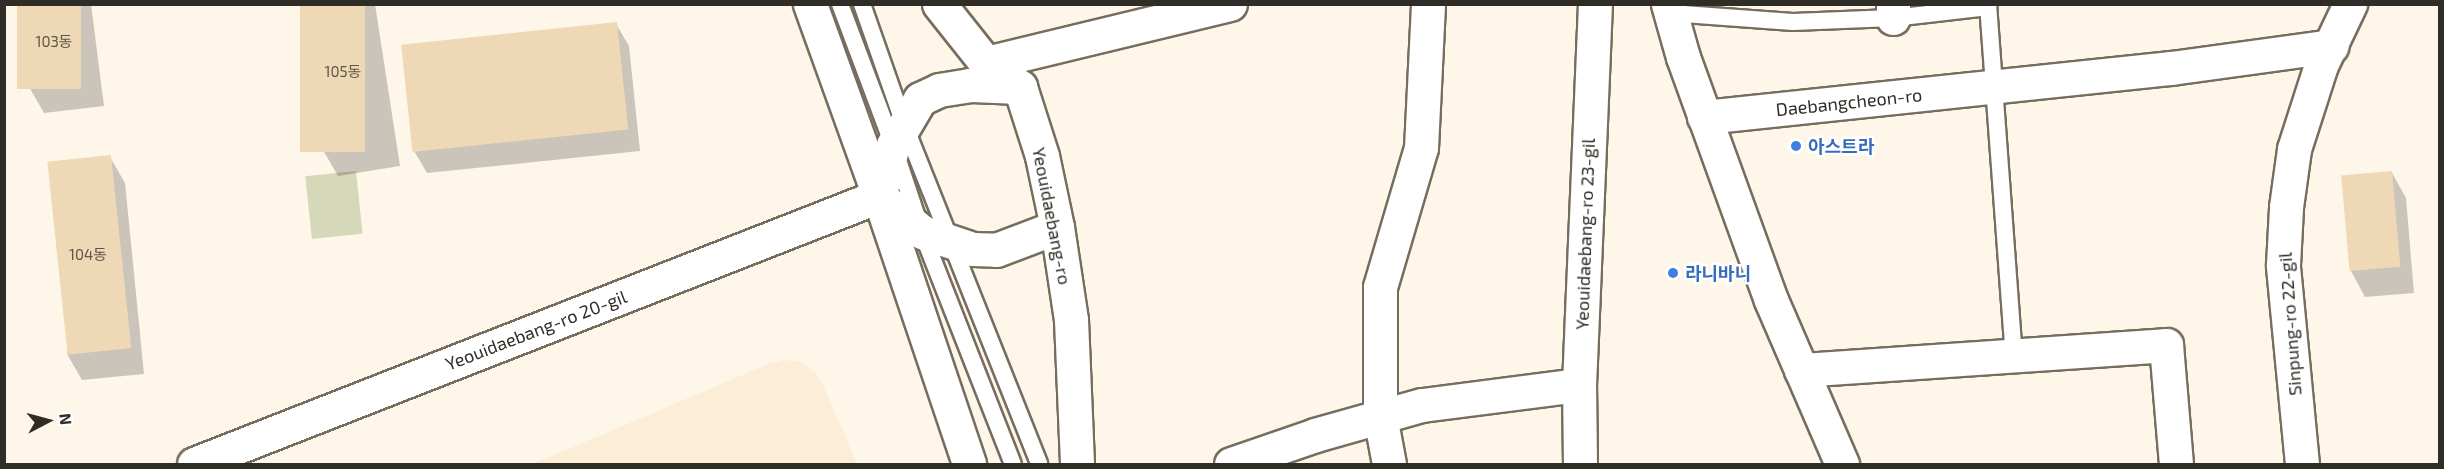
<!DOCTYPE html>
<meta charset="utf-8">
<style>
body{margin:0}
#map{position:relative;width:2444px;height:469px;overflow:hidden;background:#fef6e9;font-family:"Exo 2","Noto Sans KR",sans-serif}
div>[style]{position:absolute}
[style*='--x']{left:calc(var(--x)*1px);top:calc(var(--y)*1px);width:calc(var(--w)*1px);rotate:calc(var(--a)*1deg)}
.built>*{inset:0;background:#fcedd7}
.green>*{inset:0;background:#d5d9ba;transform-origin:0 0}
.shadow>*{inset:0;background:#0003}
.building>*{inset:0;background:#efd8b5;transform-origin:0 0}
.roads{filter:drop-shadow(2px 0 #776d5f) drop-shadow(-2px 0 #776d5f) drop-shadow(0 2px #776d5f) drop-shadow(0 -2px #776d5f)}
.lane>*{height:16px;margin:-8px;padding:0 8px;transform-origin:8px;border-radius:8px;background:#fff}
.street>*{height:33px;margin:-16.5px;padding:0 16.5px;transform-origin:16.5px;border-radius:16.5px;background:#fff}
.secondary>*{height:33px;margin:-16.5px;padding:0 16.5px;transform-origin:16.5px;border-radius:16.5px;background:#fff}
.primary>*{height:33px;margin:-16.5px;padding:0 16.5px;transform-origin:16.5px;border-radius:16.5px;background:#fff}
.dots>*{width:16px;height:16px;translate:-50% -50%;box-sizing:border-box;border:3px solid #fff;border-radius:50%}
span{translate:-50% -50%;white-space:nowrap;text-align:center;line-height:1.15;-webkit-text-stroke:5px #fff;paint-order:stroke}
.number-label{font-size:15px;color:#60574a}
.number-label span{-webkit-text-stroke-width:0}
.street-label{font-size:18px;color:#302c26}
.shop-label{font-size:18px;color:#366cbe;font-weight:700}
.left{translate:0 -50%;text-align:left}
.frame{position:absolute;inset:0;border:6px solid #302c26;pointer-events:none}
.north{position:absolute;left:18px;top:391px;width:60px;height:60px;-webkit-text-stroke:4px #fff;paint-order:stroke;rotate:84deg;font-size:16px;font-weight:700;line-height:24px;text-align:center;color:#302c26}
.north::after{content:'';display:block;margin:auto;width:21px;height:27px;background:#302c26;clip-path:polygon(50% 0,100% 100%,50% 72%,0 100%)}
</style>
<div id="map">
<div class="built">
<div style="clip-path:polygon(783px 360px,800px 362px,815px 372px,824px 387px,857px 464px,533px 464px,768px 364px)"></div>
</div>
<div class="green">
<div style="left:356px;top:171px;width:63px;height:51px;rotate:84deg"></div>
</div>
<div class="shadow">
<div style="clip-path:polygon(19px 4px,91px 4px,104px 106px,44px 113px,29px 87px)"></div>
<div style="clip-path:polygon(301px 4px,375px 4px,400px 166px,338px 176px,323px 150px)"></div>
<div style="clip-path:polygon(616px 24px,629px 46px,640px 151px,427px 173px,414px 151px)"></div>
<div style="clip-path:polygon(110px 157px,125px 183px,144px 374px,82px 380px,67px 354px)"></div>
<div style="clip-path:polygon(2392px 173px,2406px 198px,2414px 293px,2365px 297px,2351px 271px)"></div>
</div>
<div class="building">
<div style="left:17px;top:4px;width:64px;height:85px"></div>
<div style="left:300px;top:4px;width:65px;height:148px"></div>
<div style="left:617px;top:22px;width:108px;height:217px;rotate:84deg"></div>
<div style="left:111px;top:155px;width:194px;height:64px;rotate:84deg"></div>
<div style="left:2392px;top:171px;width:96px;height:51px;rotate:85deg"></div>
</div>
<div class="roads">
<div class="lane">
<div style="--x:840;--y:4;--w:151;--a:69.4"></div>
<div style="--x:893;--y:145;--w:92;--a:71.6"></div>
<div style="--x:922;--y:232;--w:249;--a:68.6"></div>
<div style="--x:862;--y:4;--w:127;--a:70.7"></div>
<div style="--x:904;--y:124;--w:366;--a:68.3"></div>
<div style="--x:1988;--y:4;--w:351;--a:85.8"></div>
<div style="--x:1670;--y:13;--w:123;--a:4.2"></div>
<div style="--x:1793;--y:22;--w:100;--a:-2.3"></div>
<div style="--x:1893;--y:18;--w:96;--a:-6.6"></div>
</div>
<div class="street">
<div style="--x:1893;--y:4;--w:14;--a:90"></div>
<div style="--x:986;--y:63;--w:251;--a:-13.6"></div>
<div style="--x:1704;--y:117;--w:470;--a:-6"></div>
<div style="--x:2171;--y:68;--w:162;--a:-7.8"></div>
<div style="--x:1801;--y:370;--w:366;--a:-3.9"></div>
<div style="--x:2166;--y:345;--w:119;--a:85.2"></div>
<div style="--x:194;--y:464;--w:736;--a:-21.37"></div>
<div style="--x:1231;--y:464;--w:89;--a:-19"></div>
<div style="--x:1315;--y:435;--w:111;--a:-15.7"></div>
<div style="--x:1422;--y:405;--w:158;--a:-7.3"></div>
<div style="--x:1389;--y:464;--w:49;--a:-100.6"></div>
<div style="--x:1380;--y:416;--w:129;--a:-90"></div>
<div style="--x:1380;--y:287;--w:145;--a:-73.6"></div>
<div style="--x:1421;--y:148;--w:144;--a:-87.2"></div>
<div style="--x:1580;--y:464;--w:79;--a:-90.7"></div>
<div style="--x:1579;--y:385;--w:381;--a:-87.6"></div>
<div style="--x:2302;--y:464;--w:200;--a:-95.5"></div>
<div style="--x:2283;--y:265;--w:58;--a:-87"></div>
<div style="--x:2286;--y:207;--w:59;--a:-82.1"></div>
<div style="--x:2294;--y:149;--w:88;--a:-72.2"></div>
<div style="--x:2321;--y:65;--w:68;--a:-64.6"></div>
</div>
<div class="secondary">
<div style="--x:1668;--y:4;--w:55;--a:74.2"></div>
<div style="--x:1683;--y:57;--w:258;--a:70.1"></div>
<div style="--x:1771;--y:300;--w:179;--a:66.6"></div>
</div>
<div class="primary">
<div style="--x:810;--y:4;--w:204;--a:70.2"></div>
<div style="--x:879;--y:196;--w:283;--a:71.4"></div>
<div style="--x:939;--y:4;--w:75;--a:51.5"></div>
<div style="--x:986;--y:63;--w:42;--a:35.2"></div>
<div style="--x:1020;--y:87;--w:72;--a:72.3"></div>
<div style="--x:1042;--y:156;--w:73;--a:78.1"></div>
<div style="--x:1057;--y:227;--w:94;--a:81.4"></div>
<div style="--x:1071;--y:320;--w:144;--a:87.6"></div>
<div style="--x:879;--y:196;--w:53;--a:-74.6"></div>
<div style="--x:893;--y:145;--w:53;--a:-59.6"></div>
<div style="--x:920;--y:99;--w:21;--a:-25"></div>
<div style="--x:939;--y:90;--w:31;--a:-9"></div>
<div style="--x:970;--y:85;--w:50;--a:2.3"></div>
<div style="--x:879;--y:196;--w:56;--a:39.9"></div>
<div style="--x:922;--y:232;--w:54;--a:18.4"></div>
<div style="--x:973;--y:249;--w:23;--a:2"></div>
<div style="--x:996;--y:250;--w:65;--a:-20.7"></div>
</div>
</div>
<div class="dots">
<div style="left:1796px;top:146px;background:#3f7fe0"></div>
<div style="left:1673px;top:273px;background:#3f7fe0"></div>
</div>
<div class="number-label">
<span style="left:54px;top:42px">103동</span>
<span style="left:343px;top:72px">105동</span>
<span style="left:88px;top:255px">104동</span>
</div>
<div class="street-label">
<span style="left:1849px;top:102px;rotate:-6deg">Daebangcheon-ro</span>
<span style="left:1052px;top:216px;rotate:79deg">Yeouidaebang-ro</span>
<span style="left:1585px;top:234px;rotate:-88deg">Yeouidaebang-ro 23-gil</span>
<span style="left:2290px;top:324px;rotate:-94deg">Sinpung-ro 22-gil</span>
<span style="left:536px;top:330px;rotate:-21deg">Yeouidaebang-ro 20-gil</span>
</div>
<div class="shop-label">
<span class="left" style="left:1808px;top:146px">아스트라</span>
<span class="left" style="left:1685px;top:273px">라니바니</span>
</div>
<div class="frame"></div>
<div class="north">N</div>
</div>
